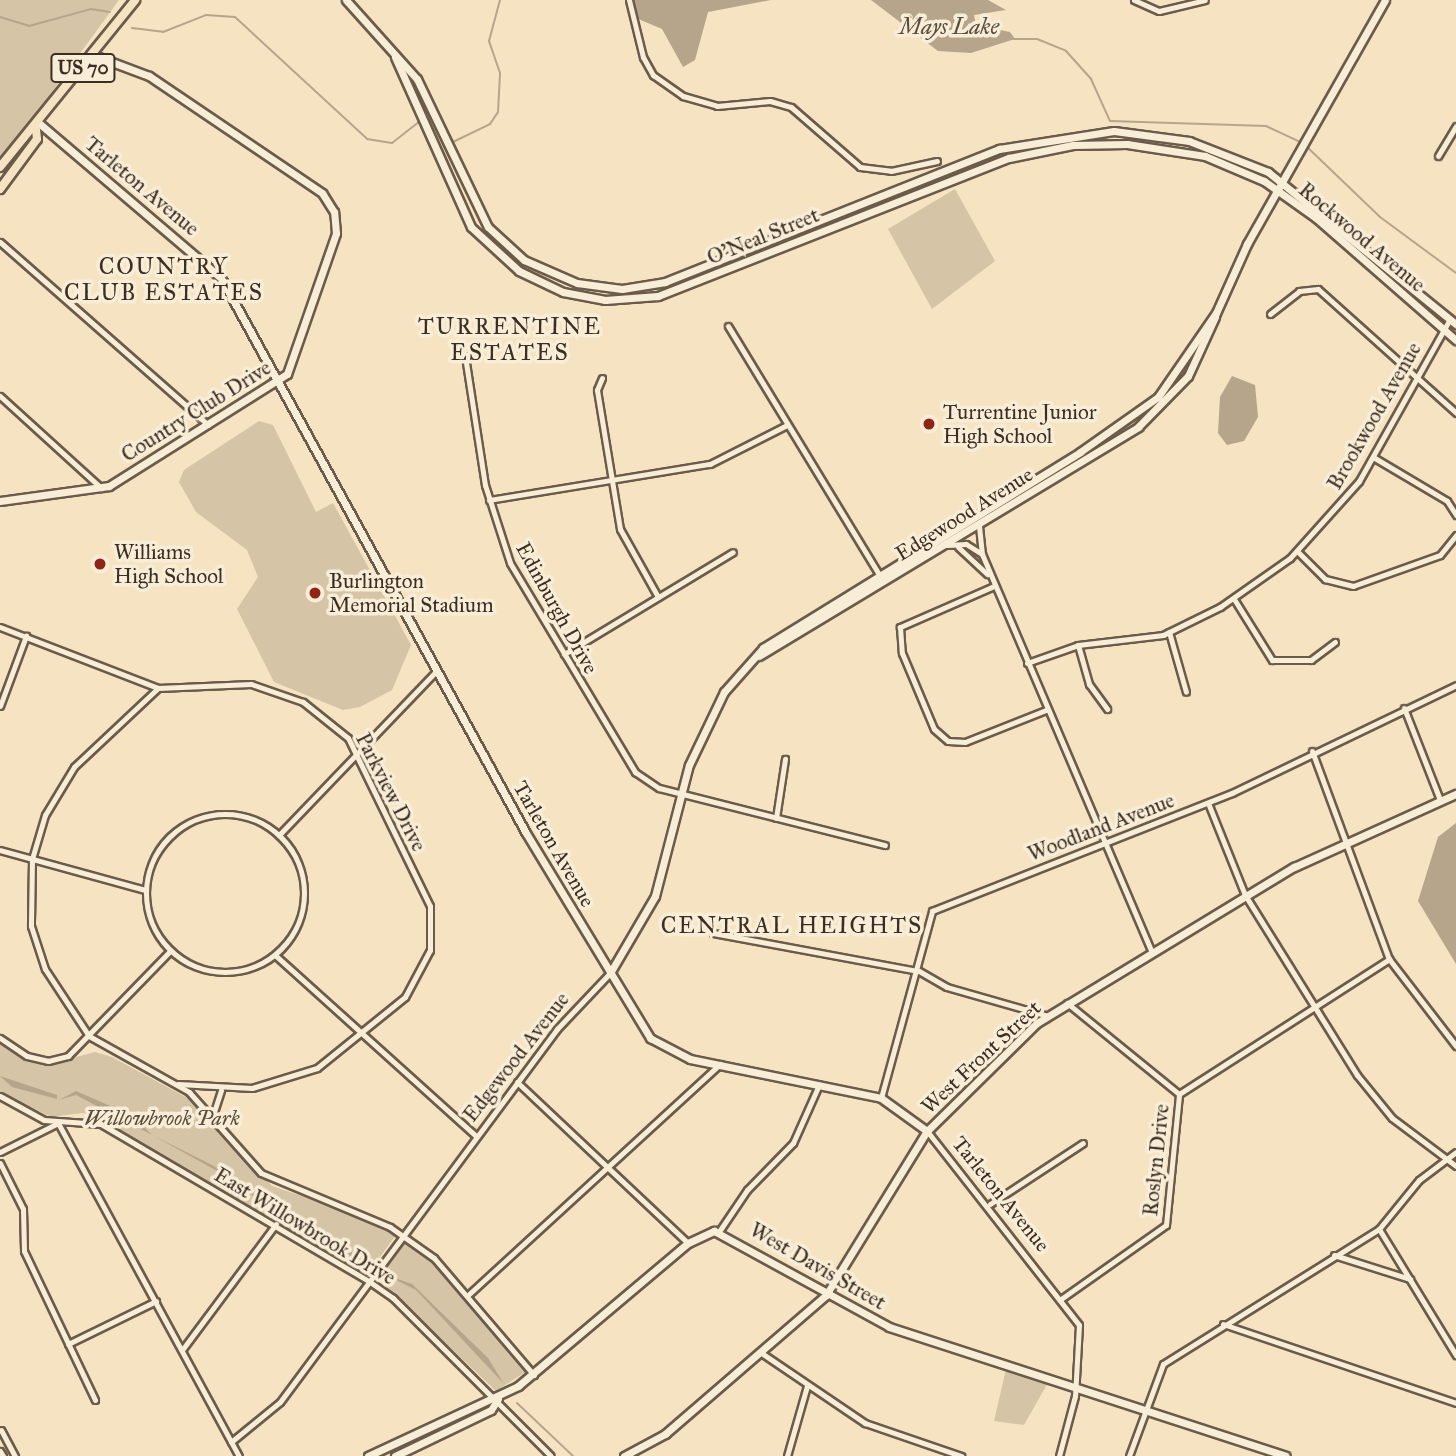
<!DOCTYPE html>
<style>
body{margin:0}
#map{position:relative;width:1456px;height:1456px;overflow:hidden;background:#f5e3c1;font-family:"IM FELL Great Primer",serif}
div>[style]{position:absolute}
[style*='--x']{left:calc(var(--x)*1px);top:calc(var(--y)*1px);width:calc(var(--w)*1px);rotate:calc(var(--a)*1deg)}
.green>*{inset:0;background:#d6c4a6}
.water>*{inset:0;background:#b6a58b}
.stream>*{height:2px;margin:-1px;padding:0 1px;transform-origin:1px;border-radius:1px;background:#b6a58b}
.roads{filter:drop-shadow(2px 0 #6b5b4a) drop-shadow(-2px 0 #6b5b4a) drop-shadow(0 2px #6b5b4a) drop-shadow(0 -2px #6b5b4a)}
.street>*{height:5px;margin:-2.5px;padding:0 2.5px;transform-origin:2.5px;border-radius:2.5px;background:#f8edd7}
.street>.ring{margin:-2.5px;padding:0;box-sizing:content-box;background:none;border:5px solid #f8edd7;border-radius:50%}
.secondary>*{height:7px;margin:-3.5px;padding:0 3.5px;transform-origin:3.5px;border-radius:3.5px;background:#f8edd7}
.primary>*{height:8px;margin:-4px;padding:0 4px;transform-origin:4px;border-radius:4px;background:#f5e3c1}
.dots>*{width:19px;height:19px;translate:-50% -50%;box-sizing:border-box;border:4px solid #f8edd7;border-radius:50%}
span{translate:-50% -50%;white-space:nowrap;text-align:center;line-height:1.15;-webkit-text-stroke:7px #f8edd7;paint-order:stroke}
.shield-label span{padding:2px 5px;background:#f8edd7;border:2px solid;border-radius:5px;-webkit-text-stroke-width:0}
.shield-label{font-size:19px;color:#3d2e23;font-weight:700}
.street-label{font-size:21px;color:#3d2e23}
.poi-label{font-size:21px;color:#3d2e23}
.left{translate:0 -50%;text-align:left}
.park-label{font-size:21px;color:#5c4c3d;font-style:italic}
.water-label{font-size:23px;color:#5b4c3d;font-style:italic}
.neighbourhood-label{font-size:23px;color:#3d2e23;letter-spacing:2px}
</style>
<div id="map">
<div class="green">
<div style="clip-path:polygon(0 0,119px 0,0 163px)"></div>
<div style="clip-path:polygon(955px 189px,995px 261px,932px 309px,888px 229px)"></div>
<div style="clip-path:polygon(259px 421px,273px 425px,316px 512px,333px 503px,411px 645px,392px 690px,360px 707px,343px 710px,274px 682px,237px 609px,258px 577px,247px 550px,196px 512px,179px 482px,184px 470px)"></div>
<div style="clip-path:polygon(0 1044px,46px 1065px,95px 1052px,112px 1057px,193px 1101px,272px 1186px,361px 1216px,396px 1235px,367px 1275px,106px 1122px,83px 1113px,51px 1117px,0 1092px)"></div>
<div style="clip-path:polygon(405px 1240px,433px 1258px,527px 1371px,496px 1391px,378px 1279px)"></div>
<div style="clip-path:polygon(1007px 1365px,1050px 1379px,1024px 1425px,994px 1421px)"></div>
</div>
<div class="water">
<div style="clip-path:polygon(633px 0,771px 0,708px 12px,695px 60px,683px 67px,662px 29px,636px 18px)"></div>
<div style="clip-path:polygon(871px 0,988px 0,1006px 10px,974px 15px,976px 25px,1010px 32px,1015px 39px,971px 53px,938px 51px)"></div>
<div style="clip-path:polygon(1232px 376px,1255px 385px,1258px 417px,1244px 441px,1227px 445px,1218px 433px,1220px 397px)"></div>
<div style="clip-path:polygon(1456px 823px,1456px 964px,1418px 901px,1438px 837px)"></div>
<div style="clip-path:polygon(0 1076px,57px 1095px,57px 1099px,12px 1087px)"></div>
<div style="clip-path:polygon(76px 1091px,124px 1112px,137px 1120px,152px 1135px,76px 1095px,59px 1100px)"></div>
<div style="clip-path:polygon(154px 1136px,214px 1166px,228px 1177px,235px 1178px,264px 1201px,264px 1206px,290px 1217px,267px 1209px,237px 1182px)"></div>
<div style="clip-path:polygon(292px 1219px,340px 1243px,372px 1268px,289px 1223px)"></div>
<div style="clip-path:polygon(386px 1275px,412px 1284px,488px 1358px,504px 1384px,416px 1290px)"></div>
</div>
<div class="stream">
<div style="--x:0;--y:17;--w:30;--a:17"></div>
<div style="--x:29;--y:26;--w:64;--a:-15.3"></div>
<div style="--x:91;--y:9;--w:19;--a:9"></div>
<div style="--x:132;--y:28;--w:31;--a:7"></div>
<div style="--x:163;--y:32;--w:46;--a:-21.6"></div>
<div style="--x:206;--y:15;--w:29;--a:4"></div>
<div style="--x:235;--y:17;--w:180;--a:42.7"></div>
<div style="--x:367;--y:139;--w:25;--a:9"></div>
<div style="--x:392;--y:143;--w:34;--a:-38"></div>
<div style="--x:1013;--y:39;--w:24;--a:0"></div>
<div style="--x:1037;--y:39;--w:31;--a:22"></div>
<div style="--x:1066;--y:51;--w:38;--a:48"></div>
<div style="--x:1091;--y:79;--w:46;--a:65.7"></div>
<div style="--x:1110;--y:121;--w:156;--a:1.8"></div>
<div style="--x:1266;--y:126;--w:38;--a:25"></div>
<div style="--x:453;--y:142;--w:41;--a:-25.9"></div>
<div style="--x:490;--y:124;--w:14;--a:-56"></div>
<div style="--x:498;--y:112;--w:39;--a:-87"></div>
<div style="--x:500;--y:73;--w:34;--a:-109"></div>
<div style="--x:489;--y:41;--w:42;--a:-75"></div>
<div style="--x:1305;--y:145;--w:104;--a:43.8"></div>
<div style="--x:1380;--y:217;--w:94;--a:36.4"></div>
<div style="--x:517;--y:1403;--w:77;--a:43.4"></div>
</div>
<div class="roads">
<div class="street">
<div style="--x:629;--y:0;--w:59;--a:76.2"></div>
<div style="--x:643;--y:57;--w:21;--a:61"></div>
<div style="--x:653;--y:75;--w:37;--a:35"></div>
<div style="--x:683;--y:96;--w:35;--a:16"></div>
<div style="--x:717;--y:106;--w:53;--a:-5.4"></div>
<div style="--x:770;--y:101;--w:22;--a:16"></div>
<div style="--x:791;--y:107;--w:91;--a:41"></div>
<div style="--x:860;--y:167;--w:31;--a:7"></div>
<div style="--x:891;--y:171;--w:47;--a:-12.3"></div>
<div style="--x:1134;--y:0;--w:27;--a:24"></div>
<div style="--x:1159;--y:11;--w:47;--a:-13.4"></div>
<div style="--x:1438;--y:156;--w:35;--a:-59"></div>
<div style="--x:0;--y:242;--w:277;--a:41.3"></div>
<div style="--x:1270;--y:314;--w:37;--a:-38"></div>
<div style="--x:1299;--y:291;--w:19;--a:-6"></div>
<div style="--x:1318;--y:289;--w:186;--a:41.9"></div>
<div style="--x:728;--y:326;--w:295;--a:58.7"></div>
<div style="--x:465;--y:356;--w:131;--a:81.2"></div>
<div style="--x:485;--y:485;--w:82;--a:72.2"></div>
<div style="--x:510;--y:563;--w:244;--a:59.1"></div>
<div style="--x:635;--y:772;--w:29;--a:34"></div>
<div style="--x:659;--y:788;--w:233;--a:14.2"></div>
<div style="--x:602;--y:378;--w:13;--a:113"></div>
<div style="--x:597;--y:390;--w:141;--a:80.6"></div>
<div style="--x:620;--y:529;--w:78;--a:60.8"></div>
<div style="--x:0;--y:396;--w:137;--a:42.3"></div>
<div style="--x:1373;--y:457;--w:86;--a:30.7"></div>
<div style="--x:1447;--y:501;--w:17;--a:57"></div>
<div style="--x:489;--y:500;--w:224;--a:-9.3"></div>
<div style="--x:710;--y:464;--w:86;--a:-26.9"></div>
<div style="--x:979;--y:526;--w:28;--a:84"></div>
<div style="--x:947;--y:545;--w:19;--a:-3"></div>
<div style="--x:966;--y:544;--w:19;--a:32"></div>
<div style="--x:982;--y:554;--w:431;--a:66.9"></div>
<div style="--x:958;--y:547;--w:40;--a:43"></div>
<div style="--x:1297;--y:551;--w:40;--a:45"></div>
<div style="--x:1325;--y:579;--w:29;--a:14"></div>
<div style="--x:1353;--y:586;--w:92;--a:-19.6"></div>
<div style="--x:1440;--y:555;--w:26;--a:-51"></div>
<div style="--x:994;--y:586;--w:103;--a:156.4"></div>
<div style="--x:900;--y:627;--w:26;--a:86"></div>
<div style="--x:902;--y:653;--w:82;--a:67.2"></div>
<div style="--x:934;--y:729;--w:18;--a:41"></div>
<div style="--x:948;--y:741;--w:17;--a:3"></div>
<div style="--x:965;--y:742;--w:87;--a:-21.6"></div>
<div style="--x:1234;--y:599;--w:72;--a:58.1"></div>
<div style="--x:1272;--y:660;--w:39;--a:0"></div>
<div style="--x:1311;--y:660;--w:30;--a:-37"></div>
<div style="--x:0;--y:627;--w:169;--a:21.1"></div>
<div style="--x:1169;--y:632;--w:62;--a:74.2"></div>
<div style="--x:1078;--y:645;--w:41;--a:74.2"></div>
<div style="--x:1089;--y:684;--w:31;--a:54"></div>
<div style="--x:564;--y:654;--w:197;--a:-31.1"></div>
<div style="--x:1027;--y:663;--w:54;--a:-19.4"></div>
<div style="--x:1078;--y:645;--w:86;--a:-6.7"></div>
<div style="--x:1163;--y:635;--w:64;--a:-26.2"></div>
<div style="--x:1220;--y:607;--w:85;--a:-35"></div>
<div style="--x:1290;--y:558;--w:103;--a:-48.1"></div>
<div style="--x:1359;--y:481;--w:186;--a:-60.7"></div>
<div style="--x:0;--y:706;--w:75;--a:-69.6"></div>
<div style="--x:1404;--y:708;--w:99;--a:68.6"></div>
<div style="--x:1312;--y:751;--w:222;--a:69.7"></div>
<div style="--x:1389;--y:959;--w:110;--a:52.4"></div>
<div style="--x:1208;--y:803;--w:99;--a:68.1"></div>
<div style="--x:1245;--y:895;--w:212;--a:58.1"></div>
<div style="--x:1357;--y:1075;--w:55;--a:50.9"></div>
<div style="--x:1392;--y:1118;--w:80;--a:36.9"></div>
<div class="ring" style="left:146px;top:814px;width:153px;height:153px"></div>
<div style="--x:776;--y:818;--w:60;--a:-81.3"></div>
<div style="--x:279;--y:835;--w:227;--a:-46.2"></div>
<div style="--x:0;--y:850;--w:150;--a:15.4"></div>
<div style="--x:713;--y:933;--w:209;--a:10.5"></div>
<div style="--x:919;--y:971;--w:32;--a:30"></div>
<div style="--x:947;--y:987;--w:105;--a:16"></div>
<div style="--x:275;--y:955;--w:270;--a:42"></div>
<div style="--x:1067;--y:1003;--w:144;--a:39.1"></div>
<div style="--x:0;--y:1038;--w:32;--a:34"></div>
<div style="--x:27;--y:1056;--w:22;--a:13"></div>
<div style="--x:48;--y:1061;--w:21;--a:-14"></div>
<div style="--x:68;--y:1056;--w:146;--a:-45.8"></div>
<div style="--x:517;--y:1082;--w:235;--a:43.3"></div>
<div style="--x:178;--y:1084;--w:74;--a:3.1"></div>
<div style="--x:252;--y:1088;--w:68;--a:-17.1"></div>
<div style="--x:317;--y:1068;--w:113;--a:-38.9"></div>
<div style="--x:405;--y:997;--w:53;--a:-62"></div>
<div style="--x:430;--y:950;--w:44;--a:-90"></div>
<div style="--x:430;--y:906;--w:187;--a:-116"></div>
<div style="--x:348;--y:738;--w:58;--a:-141.3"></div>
<div style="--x:303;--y:702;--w:55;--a:-160.9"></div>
<div style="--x:251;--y:684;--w:93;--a:177.5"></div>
<div style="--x:158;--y:688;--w:115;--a:136.8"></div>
<div style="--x:74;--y:767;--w:56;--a:121.1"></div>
<div style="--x:45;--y:815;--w:46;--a:106.5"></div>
<div style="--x:32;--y:859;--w:67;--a:90.9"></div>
<div style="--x:31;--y:926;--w:45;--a:72"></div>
<div style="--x:45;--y:969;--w:80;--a:56.7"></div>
<div style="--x:89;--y:1036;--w:115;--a:29.2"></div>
<div style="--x:189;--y:1092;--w:108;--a:48.4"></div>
<div style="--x:261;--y:1173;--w:140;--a:22.7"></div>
<div style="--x:390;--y:1227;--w:54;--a:35.2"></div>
<div style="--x:434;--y:1258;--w:154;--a:49.5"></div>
<div style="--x:0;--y:1096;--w:50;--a:28.6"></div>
<div style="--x:44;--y:1120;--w:57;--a:4"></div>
<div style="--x:101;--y:1124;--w:312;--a:30.4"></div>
<div style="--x:370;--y:1282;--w:28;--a:35"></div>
<div style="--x:393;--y:1298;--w:223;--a:45"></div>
<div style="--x:881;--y:1098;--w:194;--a:-74.7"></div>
<div style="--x:932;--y:911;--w:322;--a:-21.5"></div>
<div style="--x:1232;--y:793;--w:249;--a:-25.7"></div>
<div style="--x:213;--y:1115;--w:26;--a:-72"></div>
<div style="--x:927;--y:1131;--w:246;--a:51.9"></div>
<div style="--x:1079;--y:1325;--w:71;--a:93.2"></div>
<div style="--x:1075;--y:1396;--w:62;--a:104.9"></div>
<div style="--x:0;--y:1152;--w:65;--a:-26.6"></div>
<div style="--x:58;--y:1123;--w:379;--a:61.5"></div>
<div style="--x:0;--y:1163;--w:51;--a:63.4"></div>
<div style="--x:23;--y:1209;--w:42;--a:88.6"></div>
<div style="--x:24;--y:1251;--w:165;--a:64.5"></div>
<div style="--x:990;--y:1204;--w:111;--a:-33.3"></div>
<div style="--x:1379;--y:1229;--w:148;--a:58.6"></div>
<div style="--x:718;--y:1233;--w:52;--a:-56"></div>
<div style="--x:747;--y:1190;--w:66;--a:-45.6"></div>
<div style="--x:793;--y:1143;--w:64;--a:-65.9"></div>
<div style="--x:1334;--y:1255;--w:80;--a:17.5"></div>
<div style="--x:468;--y:1295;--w:342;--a:-42.5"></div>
<div style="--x:1061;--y:1299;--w:128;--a:-35.2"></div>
<div style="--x:1166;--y:1225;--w:132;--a:-84.3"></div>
<div style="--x:1179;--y:1094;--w:250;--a:-32.7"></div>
<div style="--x:1223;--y:1324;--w:246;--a:18.7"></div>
<div style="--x:68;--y:1344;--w:98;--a:-26"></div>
<div style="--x:182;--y:1350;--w:157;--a:-53.3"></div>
<div style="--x:760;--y:1352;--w:127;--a:34.1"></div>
<div style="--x:865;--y:1423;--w:102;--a:19"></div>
<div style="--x:1;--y:1430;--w:30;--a:62"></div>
<div style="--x:231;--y:1442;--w:63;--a:-39.2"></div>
<div style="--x:280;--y:1402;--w:465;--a:-53.4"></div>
<div style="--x:557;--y:1029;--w:77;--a:-46.6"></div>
<div style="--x:0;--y:1451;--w:6;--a:59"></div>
<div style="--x:787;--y:1456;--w:73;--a:-74.1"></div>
<div style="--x:1129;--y:1456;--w:98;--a:-69.7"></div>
<div style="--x:1163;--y:1364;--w:255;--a:-32"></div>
<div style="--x:1379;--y:1229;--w:63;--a:-50.8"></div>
<div style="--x:1419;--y:1180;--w:46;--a:-37.1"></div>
</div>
<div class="secondary">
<div style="--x:346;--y:0;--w:106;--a:48.1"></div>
<div style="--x:417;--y:79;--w:164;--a:64.4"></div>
<div style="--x:488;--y:227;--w:49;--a:42.5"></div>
<div style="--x:524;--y:260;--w:58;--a:23.5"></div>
<div style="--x:577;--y:283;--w:45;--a:7.6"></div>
<div style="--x:622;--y:289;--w:44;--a:-9.2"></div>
<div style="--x:665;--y:282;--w:360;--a:-21.7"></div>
<div style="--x:999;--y:149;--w:116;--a:-8.9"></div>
<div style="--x:1114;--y:131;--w:76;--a:7.6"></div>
<div style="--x:1189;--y:141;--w:85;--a:21.4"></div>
<div style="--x:1268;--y:172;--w:242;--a:39"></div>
<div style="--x:395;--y:57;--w:186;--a:65.9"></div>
<div style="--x:471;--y:227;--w:65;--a:42.5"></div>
<div style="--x:519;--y:271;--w:49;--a:25.5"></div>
<div style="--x:563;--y:292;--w:43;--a:10.8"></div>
<div style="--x:605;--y:300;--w:53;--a:-4.3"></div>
<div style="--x:658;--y:296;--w:377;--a:-21.5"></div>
<div style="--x:1009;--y:158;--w:65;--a:-11.5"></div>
<div style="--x:1073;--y:145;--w:54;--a:-1.1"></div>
<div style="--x:1127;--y:144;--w:79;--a:8.7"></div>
<div style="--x:1205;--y:156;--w:64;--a:23"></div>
<div style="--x:1264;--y:181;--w:64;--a:35.4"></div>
<div style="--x:1316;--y:218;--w:186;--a:41.1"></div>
<div style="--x:40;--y:124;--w:238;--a:40.4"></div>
<div style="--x:221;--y:278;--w:633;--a:61.21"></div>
<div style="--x:526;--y:833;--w:240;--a:58.8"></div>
<div style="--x:650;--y:1038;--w:45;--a:27.7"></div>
<div style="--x:690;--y:1059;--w:195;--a:11.5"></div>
<div style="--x:881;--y:1098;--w:57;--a:35.7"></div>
<div style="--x:0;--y:501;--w:110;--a:-7.8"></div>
<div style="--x:109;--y:486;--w:210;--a:-32.2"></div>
<div style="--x:287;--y:374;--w:149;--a:-70.8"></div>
<div style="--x:336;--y:233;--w:21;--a:-95"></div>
<div style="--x:334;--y:212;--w:22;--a:-122"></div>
<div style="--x:322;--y:193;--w:209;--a:-145.9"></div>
<div style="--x:149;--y:76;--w:60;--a:-159.4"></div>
<div style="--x:759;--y:656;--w:443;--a:-31.1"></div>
<div style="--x:1138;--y:427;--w:71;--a:-45.6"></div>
<div style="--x:1188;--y:376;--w:65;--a:-65.4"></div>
<div style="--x:610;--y:973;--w:89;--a:-59.7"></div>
<div style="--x:655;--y:896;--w:135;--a:-75.5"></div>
<div style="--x:689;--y:765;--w:81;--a:-64.4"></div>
<div style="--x:724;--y:692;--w:59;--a:-48.4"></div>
<div style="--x:763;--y:648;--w:373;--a:-31.7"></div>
<div style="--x:1080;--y:452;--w:95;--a:-35.2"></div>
<div style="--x:1158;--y:397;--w:102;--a:-55.4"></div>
<div style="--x:1216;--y:313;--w:76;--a:-65.8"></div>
<div style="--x:1247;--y:244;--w:280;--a:-60.5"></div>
<div style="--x:368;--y:1456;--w:166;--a:-25"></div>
<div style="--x:518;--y:1386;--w:222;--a:-40.1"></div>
<div style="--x:688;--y:1243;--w:29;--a:-25"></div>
<div style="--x:714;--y:1231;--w:200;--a:28.7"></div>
<div style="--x:889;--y:1327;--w:417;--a:18"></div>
<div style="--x:395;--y:1456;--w:106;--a:-25.6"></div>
<div style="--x:491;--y:1410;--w:13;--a:-58"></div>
<div style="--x:624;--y:1456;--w:47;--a:-28.2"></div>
<div style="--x:665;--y:1434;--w:213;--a:-40.8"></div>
<div style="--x:826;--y:1295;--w:193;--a:-58.4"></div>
<div style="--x:927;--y:1131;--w:154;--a:-44.5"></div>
<div style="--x:1037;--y:1023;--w:301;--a:-31.3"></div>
<div style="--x:1294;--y:867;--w:178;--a:-24.3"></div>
</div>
<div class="primary">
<div style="--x:0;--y:167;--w:215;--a:-51"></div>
<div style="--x:0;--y:189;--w:62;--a:-53.5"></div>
<div style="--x:37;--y:139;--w:10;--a:-96"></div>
</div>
</div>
<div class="dots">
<div style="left:929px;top:424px;background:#8f2418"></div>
<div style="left:100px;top:564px;background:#8f2418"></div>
<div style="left:315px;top:593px;background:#8f2418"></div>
</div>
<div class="shield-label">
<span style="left:83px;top:68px">US 70</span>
</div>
<div class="street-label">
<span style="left:142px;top:186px;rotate:40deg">Tarleton Avenue</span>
<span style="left:763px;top:236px;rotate:-22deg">O'Neal Street</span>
<span style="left:1362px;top:237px;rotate:40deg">Rockwood Avenue</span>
<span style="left:196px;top:411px;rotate:-32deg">Country Club Drive</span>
<span style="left:1374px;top:416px;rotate:-60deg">Brookwood Avenue</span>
<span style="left:964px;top:514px;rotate:-32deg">Edgewood Avenue</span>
<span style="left:557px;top:608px;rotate:61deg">Edinburgh Drive</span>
<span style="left:391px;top:792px;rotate:63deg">Parkview Drive</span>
<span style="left:1101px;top:827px;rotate:-21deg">Woodland Avenue</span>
<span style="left:554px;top:844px;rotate:60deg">Tarleton Avenue</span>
<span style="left:516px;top:1057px;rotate:-52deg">Edgewood Avenue</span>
<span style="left:981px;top:1057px;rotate:-43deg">West Front Street</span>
<span style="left:1156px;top:1160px;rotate:-84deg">Roslyn Drive</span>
<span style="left:1001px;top:1194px;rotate:51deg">Tarleton Avenue</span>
<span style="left:305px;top:1226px;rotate:31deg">East Willowbrook Drive</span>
<span style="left:818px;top:1266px;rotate:30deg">West Davis Street</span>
</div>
<div class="poi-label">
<span class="left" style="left:943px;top:424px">Turrentine Junior<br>High School</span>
<span class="left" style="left:114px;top:564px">Williams<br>High School</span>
<span class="left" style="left:329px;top:593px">Burlington<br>Memorial Stadium</span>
</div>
<div class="park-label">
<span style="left:162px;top:1118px">Willowbrook Park</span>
</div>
<div class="water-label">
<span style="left:949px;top:26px">Mays Lake</span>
</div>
<div class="neighbourhood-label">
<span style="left:164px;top:279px">COUNTRY<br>CLUB ESTATES</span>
<span style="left:510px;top:339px">TURRENTINE<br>ESTATES</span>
<span style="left:792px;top:925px">CENTRAL HEIGHTS</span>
</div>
</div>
